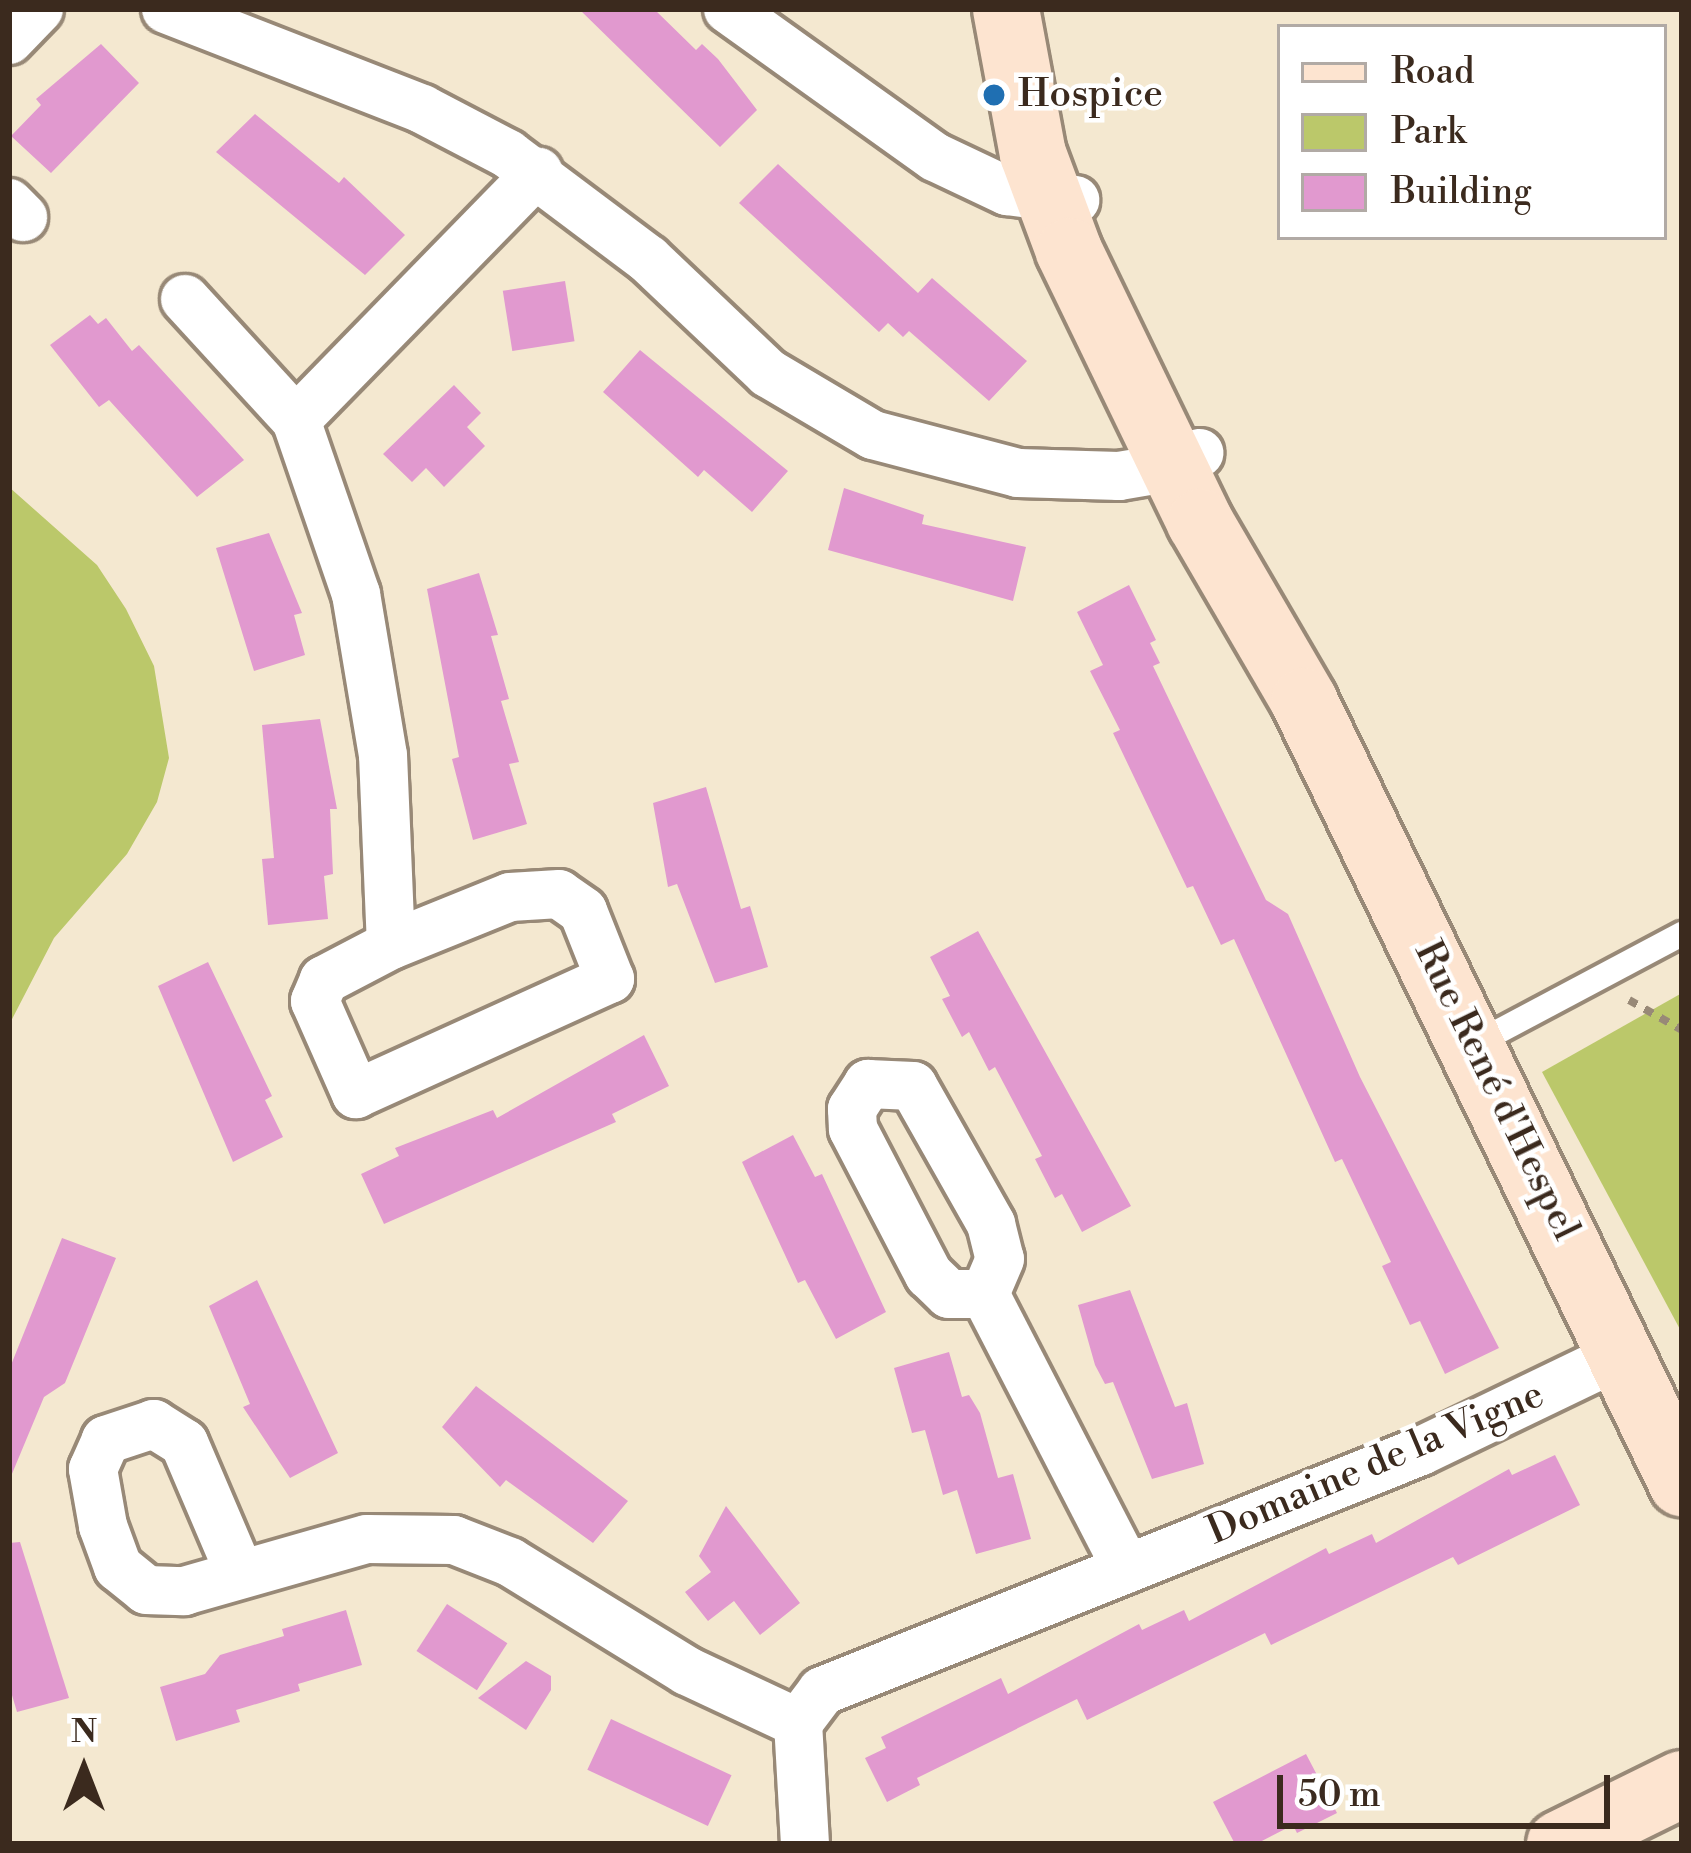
<!DOCTYPE html>
<meta charset="utf-8">
<style>
body{margin:0}
#map{position:relative;width:1691px;height:1853px;overflow:hidden;background:#f4e8d0;font-family:"Libre Bodoni",serif}
div>[style]{position:absolute}
[style*='--x']{left:calc(var(--x)*1px);top:calc(var(--y)*1px);width:calc(var(--w)*1px);rotate:calc(var(--a)*1deg)}
.green>*{inset:0;background:#bbc86a}
.building>*{inset:0;background:#e199cf;transform-origin:0 0}
.path>*{height:8px;margin-top:-4px;transform-origin:0;background:repeating-linear-gradient(90deg,#988977 0 9px,transparent 0 18px)}
.roads{filter:drop-shadow(3px 0 #988977) drop-shadow(-3px 0 #988977) drop-shadow(0 3px #988977) drop-shadow(0 -3px #988977)}
.lane>*{height:24px;margin:-12px;padding:0 12px;transform-origin:12px;border-radius:12px;background:#fff}
.street>*{height:48px;margin:-24px;padding:0 24px;transform-origin:24px;border-radius:24px;background:#fff}
.secondary>*{height:66px;margin:-33px;padding:0 33px;transform-origin:33px;border-radius:33px;background:#fde4d0}
.dots>*{width:33px;height:33px;translate:-50% -50%;box-sizing:border-box;border:6px solid #fff;border-radius:50%}
span{translate:-50% -50%;white-space:nowrap;text-align:center;line-height:1.15;-webkit-text-stroke:9px #fff;paint-order:stroke}
.poi-label{font-size:39px;color:#3b2a1e}
.left{translate:0 -50%;text-align:left}
.street-label{font-size:39px;color:#3b2a1e}
.frame{position:absolute;inset:0;border:12px solid #3b2a1e;pointer-events:none}
.legend{position:absolute;left:1277px;top:24px;width:390px;height:216px;box-sizing:border-box;background:#fff;border:3px solid #b1aaa5;margin:0;padding:15px 21px;list-style:none;font-size:36px;color:#3b2a1e}
.legend li{display:flex;align-items:center;gap:24px;height:60px}
.legend b{width:60px;border:3px solid #b1aaa5}
.north{position:absolute;left:24px;top:1709px;width:120px;height:120px;-webkit-text-stroke:9px #fff;paint-order:stroke;rotate:0deg;font-size:33px;font-weight:700;line-height:48px;text-align:center;color:#3b2a1e}
.north::after{content:'';display:block;margin:auto;width:42px;height:54px;background:#3b2a1e;clip-path:polygon(50% 0,100% 100%,50% 72%,0 100%)}
.scale{position:absolute;left:1277px;top:1775px;width:333px;height:54px;box-sizing:border-box;border:6px solid #3b2a1e;border-top:0;padding-left:15px;font-size:36px;line-height:42px;white-space:nowrap;color:#3b2a1e;-webkit-text-stroke:9px #fff;paint-order:stroke}
</style>
<div id="map">
<div class="green">
<div style="clip-path:polygon(9px 487px,97px 565px,126px 609px,154px 666px,169px 758px,157px 802px,127px 854px,54px 938px,9px 1025px)"></div>
<div style="clip-path:polygon(1682px 993px,1682px 1333px,1542px 1072px)"></div>
</div>
<div class="building">
<div style="clip-path:polygon(579px 9px,654px 9px,696px 50px,702px 44px,718px 59px,757px 110px,720px 147px)"></div>
<div style="clip-path:polygon(101px 44px,139px 83px,51px 173px,11px 136px,41px 105px,36px 99px)"></div>
<div style="clip-path:polygon(255px 114px,339px 183px,344px 177px,405px 235px,365px 275px,216px 152px)"></div>
<div style="clip-path:polygon(778px 164px,918px 293px,932px 278px,1027px 361px,989px 401px,909px 331px,903px 337px,888px 323px,879px 332px,739px 203px)"></div>
<div style="left:565px;top:281px;width:61px;height:63px;rotate:81deg"></div>
<div style="clip-path:polygon(90px 315px,98px 324px,106px 318px,132px 351px,139px 345px,244px 460px,197px 497px,109px 400px,99px 407px,50px 345px)"></div>
<div style="clip-path:polygon(640px 350px,788px 471px,752px 512px,704px 470px,698px 477px,603px 392px)"></div>
<div style="clip-path:polygon(454px 385px,481px 413px,467px 427px,485px 446px,444px 487px,426px 468px,412px 482px,383px 454px)"></div>
<div style="clip-path:polygon(844px 488px,924px 515px,922px 524px,1026px 547px,1013px 601px,828px 550px)"></div>
<div style="clip-path:polygon(269px 533px,302px 613px,294px 615px,305px 655px,254px 671px,216px 548px)"></div>
<div style="clip-path:polygon(479px 573px,498px 635px,491px 636px,509px 699px,501px 701px,519px 762px,509px 764px,527px 824px,473px 840px,452px 759px,459px 757px,427px 589px)"></div>
<div style="clip-path:polygon(1129px 585px,1156px 640px,1150px 643px,1160px 663px,1153px 666px,1197px 758px,1266px 900px,1288px 914px,1360px 1077px,1499px 1348px,1445px 1374px,1420px 1321px,1410px 1325px,1382px 1266px,1391px 1262px,1342px 1159px,1335px 1162px,1234px 939px,1221px 945px,1193px 886px,1187px 888px,1113px 733px,1120px 730px,1090px 671px,1103px 665px,1077px 612px)"></div>
<div style="clip-path:polygon(320px 719px,337px 809px,330px 809px,333px 874px,324px 876px,328px 919px,268px 925px,262px 859px,274px 858px,262px 725px)"></div>
<div style="clip-path:polygon(706px 787px,741px 909px,750px 906px,768px 967px,715px 983px,677px 884px,668px 887px,653px 803px)"></div>
<div style="clip-path:polygon(978px 931px,1131px 1206px,1082px 1232px,1062px 1194px,1055px 1198px,1035px 1159px,1042px 1156px,995px 1067px,989px 1071px,969px 1032px,962px 1037px,942px 999px,950px 996px,930px 957px)"></div>
<div style="clip-path:polygon(208px 962px,272px 1096px,265px 1100px,283px 1137px,233px 1162px,158px 986px)"></div>
<div style="clip-path:polygon(644px 1035px,669px 1086px,612px 1114px,616px 1122px,384px 1224px,361px 1174px,399px 1156px,395px 1148px,493px 1110px,497px 1118px)"></div>
<div style="clip-path:polygon(793px 1135px,815px 1177px,822px 1174px,886px 1312px,836px 1339px,805px 1280px,798px 1283px,742px 1162px)"></div>
<div style="clip-path:polygon(62px 1238px,116px 1258px,65px 1383px,44px 1397px,9px 1481px,9px 1370px)"></div>
<div style="clip-path:polygon(257px 1280px,338px 1453px,290px 1478px,243px 1407px,250px 1404px,209px 1306px)"></div>
<div style="clip-path:polygon(1130px 1290px,1175px 1407px,1187px 1403px,1204px 1464px,1152px 1479px,1113px 1382px,1105px 1384px,1095px 1365px,1078px 1305px)"></div>
<div style="clip-path:polygon(949px 1352px,962px 1397px,969px 1395px,980px 1413px,998px 1478px,1013px 1474px,1031px 1539px,976px 1554px,957px 1490px,943px 1495px,925px 1430px,912px 1433px,894px 1368px)"></div>
<div style="clip-path:polygon(476px 1386px,628px 1501px,593px 1543px,506px 1480px,500px 1487px,442px 1427px)"></div>
<div style="clip-path:polygon(1555px 1455px,1580px 1505px,1458px 1565px,1453px 1557px,1271px 1645px,1265px 1633px,1087px 1720px,1077px 1699px,917px 1778px,920px 1785px,887px 1802px,865px 1758px,886px 1748px,881px 1737px,1001px 1678px,1008px 1694px,1139px 1624px,1142px 1630px,1184px 1610px,1189px 1621px,1326px 1548px,1329px 1554px,1372px 1534px,1376px 1543px,1509px 1469px,1512px 1475px)"></div>
<div style="clip-path:polygon(726px 1506px,800px 1603px,760px 1635px,734px 1601px,708px 1621px,685px 1592px,711px 1572px,699px 1556px)"></div>
<div style="clip-path:polygon(20px 1542px,69px 1698px,17px 1712px,9px 1685px,9px 1543px)"></div>
<div style="left:447px;top:1604px;width:72px;height:56px;rotate:33deg"></div>
<div style="clip-path:polygon(346px 1610px,362px 1665px,298px 1684px,300px 1691px,236px 1710px,240px 1722px,176px 1741px,160px 1687px,205px 1674px,220px 1655px,284px 1636px,282px 1629px)"></div>
<div style="clip-path:polygon(526px 1661px,551px 1676px,551px 1690px,526px 1730px,478px 1698px)"></div>
<div style="left:611px;top:1719px;width:133px;height:56px;rotate:25deg"></div>
<div style="clip-path:polygon(1306px 1754px,1337px 1813px,1297px 1833px,1293px 1825px,1256px 1844px,1235px 1844px,1213px 1802px)"></div>
</div>
<div class="path">
<div style="--x:1629;--y:1000;--w:61;--a:29.5"></div>
</div>
<div class="roads">
<div class="lane">
<div style="--x:1473;--y:1045;--w:237;--a:-28"></div>
</div>
<div class="street">
<div style="--x:166;--y:9;--w:275;--a:21.3"></div>
<div style="--x:422;--y:109;--w:97;--a:27.6"></div>
<div style="--x:508;--y:154;--w:175;--a:36.9"></div>
<div style="--x:648;--y:259;--w:166;--a:43.5"></div>
<div style="--x:768;--y:373;--w:122;--a:30.6"></div>
<div style="--x:873;--y:435;--w:150;--a:14.7"></div>
<div style="--x:1018;--y:473;--w:101;--a:1.7"></div>
<div style="--x:1119;--y:476;--w:55;--a:-9.5"></div>
<div style="--x:1173;--y:467;--w:30;--a:-28"></div>
<div style="--x:728;--y:9;--w:254;--a:35.6"></div>
<div style="--x:935;--y:157;--w:80;--a:25.3"></div>
<div style="--x:1007;--y:191;--w:69;--a:7.5"></div>
<div style="--x:9;--y:40;--w:43;--a:-45.9"></div>
<div style="--x:9;--y:203;--w:20;--a:45"></div>
<div style="--x:185;--y:299;--w:164;--a:47.5"></div>
<div style="--x:296;--y:420;--w:184;--a:71"></div>
<div style="--x:356;--y:594;--w:163;--a:80.5"></div>
<div style="--x:383;--y:755;--w:190;--a:87.6"></div>
<div style="--x:391;--y:945;--w:76;--a:152.4"></div>
<div style="--x:324;--y:980;--w:23;--a:113"></div>
<div style="--x:315;--y:1001;--w:102;--a:66.2"></div>
<div style="--x:356;--y:1094;--w:279;--a:-24.4"></div>
<div style="--x:610;--y:979;--w:73;--a:-111.7"></div>
<div style="--x:583;--y:911;--w:29;--a:-145"></div>
<div style="--x:559;--y:894;--w:49;--a:176.5"></div>
<div style="--x:510;--y:897;--w:128;--a:158"></div>
<div style="--x:296;--y:420;--w:347;--a:-45.7"></div>
<div style="--x:985;--y:1294;--w:36;--a:180"></div>
<div style="--x:949;--y:1294;--w:28;--a:-136"></div>
<div style="--x:929;--y:1275;--w:165;--a:-117.5"></div>
<div style="--x:853;--y:1129;--w:20;--a:-93"></div>
<div style="--x:852;--y:1109;--w:30;--a:-57"></div>
<div style="--x:868;--y:1084;--w:45;--a:2.5"></div>
<div style="--x:913;--y:1086;--w:159;--a:60.5"></div>
<div style="--x:991;--y:1224;--w:36;--a:76"></div>
<div style="--x:1000;--y:1259;--w:38;--a:113"></div>
<div style="--x:985;--y:1294;--w:309;--a:62.7"></div>
<div style="--x:240;--y:1574;--w:142;--a:-113.1"></div>
<div style="--x:184;--y:1443;--w:36;--a:-148"></div>
<div style="--x:154;--y:1424;--w:51;--a:161.6"></div>
<div style="--x:106;--y:1440;--w:32;--a:114"></div>
<div style="--x:93;--y:1469;--w:58;--a:80"></div>
<div style="--x:103;--y:1526;--w:44;--a:69.9"></div>
<div style="--x:118;--y:1567;--w:36;--a:39"></div>
<div style="--x:146;--y:1590;--w:38;--a:2"></div>
<div style="--x:184;--y:1591;--w:190;--a:-15.9"></div>
<div style="--x:367;--y:1539;--w:87;--a:0.7"></div>
<div style="--x:454;--y:1540;--w:60;--a:21.4"></div>
<div style="--x:510;--y:1562;--w:208;--a:31.6"></div>
<div style="--x:687;--y:1671;--w:123;--a:25.1"></div>
<div style="--x:805;--y:1844;--w:121;--a:-93.3"></div>
<div style="--x:798;--y:1723;--w:40;--a:-53"></div>
<div style="--x:822;--y:1691;--w:645;--a:-21.83"></div>
<div style="--x:1421;--y:1451;--w:224;--a:-25.7"></div>
</div>
<div class="secondary">
<div style="--x:1006;--y:9;--w:147;--a:79.5"></div>
<div style="--x:1033;--y:154;--w:103;--a:69.6"></div>
<div style="--x:1069;--y:251;--w:301;--a:64.2"></div>
<div style="--x:1200;--y:522;--w:207;--a:59.8"></div>
<div style="--x:1304;--y:701;--w:869;--a:64.2"></div>
<div style="--x:1560;--y:1844;--w:136;--a:-26.2"></div>
</div>
</div>
<div class="dots">
<div style="left:994px;top:95px;background:#1f6fb2"></div>
</div>
<div class="poi-label">
<span class="left" style="left:1018px;top:95px">Hospice</span>
</div>
<div class="street-label">
<span style="left:1496px;top:1091px;rotate:64deg">Rue René d'Hespel</span>
<span style="left:1376px;top:1464px;rotate:-23deg">Domaine de la Vigne</span>
</div>
<div class="frame"></div>
<ul class="legend">
<li><b style="height:15px;background:#fde4d0"></b>Road</li>
<li><b style="height:33px;background:#bbc86a"></b>Park</li>
<li><b style="height:33px;background:#e199cf"></b>Building</li>
</ul>
<div class="north">N</div>
<div class="scale">50 m</div>
</div>
